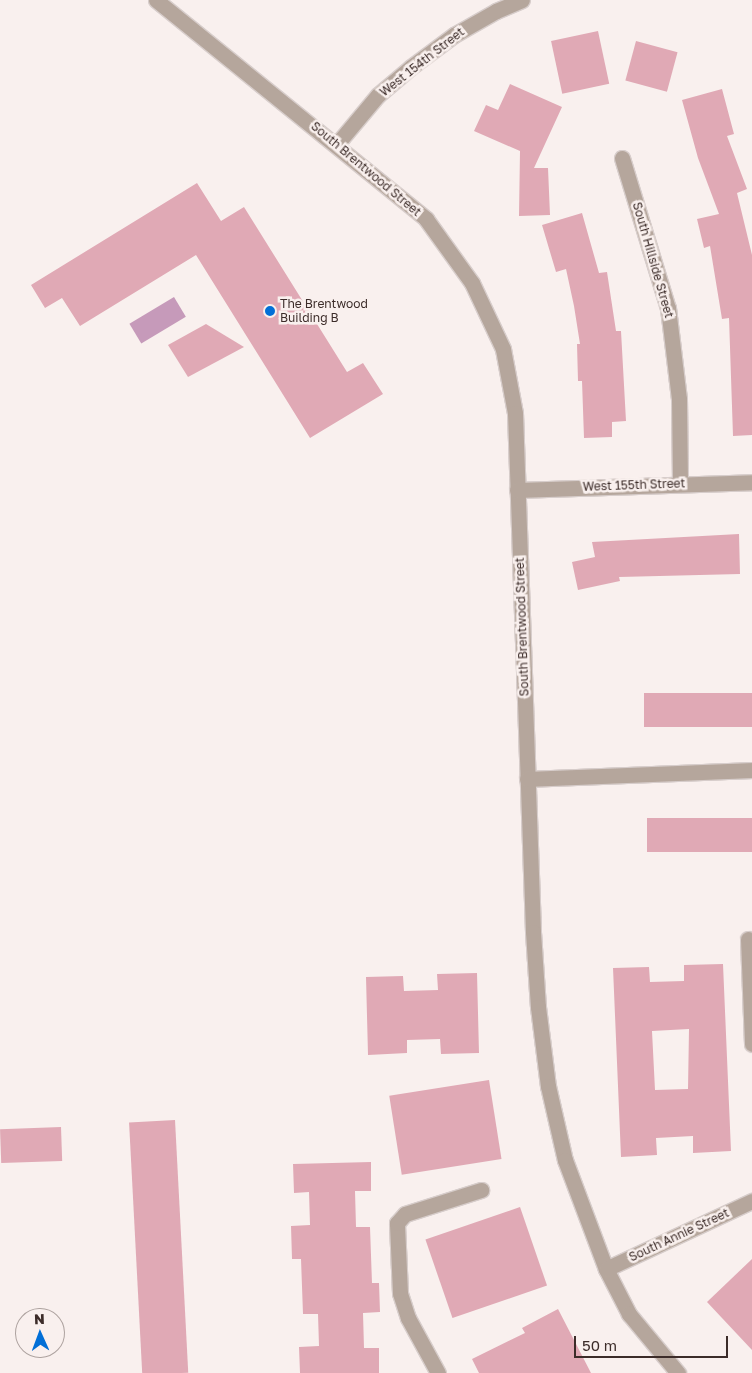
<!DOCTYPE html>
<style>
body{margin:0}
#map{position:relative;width:752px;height:1373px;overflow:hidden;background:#f9f0ee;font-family:"Golos Text",sans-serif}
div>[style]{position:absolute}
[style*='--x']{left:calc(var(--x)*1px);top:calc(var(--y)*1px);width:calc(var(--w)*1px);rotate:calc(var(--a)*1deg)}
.water>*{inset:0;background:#c69aba;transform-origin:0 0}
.building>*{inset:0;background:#e0a9b5;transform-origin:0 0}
.roads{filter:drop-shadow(1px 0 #d7cdcb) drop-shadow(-1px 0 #d7cdcb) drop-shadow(0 1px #d7cdcb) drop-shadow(0 -1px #d7cdcb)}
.minor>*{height:15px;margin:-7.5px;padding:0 7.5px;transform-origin:7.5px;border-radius:7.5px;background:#b5a69c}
.dots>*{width:14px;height:14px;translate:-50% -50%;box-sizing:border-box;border:2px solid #f9f0ee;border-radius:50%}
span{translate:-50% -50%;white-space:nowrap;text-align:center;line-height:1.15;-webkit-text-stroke:5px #f9f0ee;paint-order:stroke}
.street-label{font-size:12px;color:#3c2c29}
.poi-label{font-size:12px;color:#3c2c29}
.left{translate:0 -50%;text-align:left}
.north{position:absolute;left:15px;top:1308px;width:50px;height:50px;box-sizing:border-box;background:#f9f0ee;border:1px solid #ada29f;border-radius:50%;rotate:358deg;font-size:14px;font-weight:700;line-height:20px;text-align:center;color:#3c2c29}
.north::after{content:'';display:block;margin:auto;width:18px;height:22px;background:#016fd7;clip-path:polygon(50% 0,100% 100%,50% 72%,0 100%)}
.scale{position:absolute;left:574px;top:1336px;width:154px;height:22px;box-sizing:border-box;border:2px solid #3c2c29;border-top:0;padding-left:6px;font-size:15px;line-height:18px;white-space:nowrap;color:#3c2c29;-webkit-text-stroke:4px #f9f0ee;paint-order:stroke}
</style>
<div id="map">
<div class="water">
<div style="left:174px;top:297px;width:23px;height:52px;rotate:59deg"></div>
</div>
<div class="building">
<div style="left:598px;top:31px;width:54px;height:48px;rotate:78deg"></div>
<div style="left:636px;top:41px;width:43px;height:41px;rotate:15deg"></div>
<div style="clip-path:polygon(510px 84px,562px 107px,534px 168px,548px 168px,550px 215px,519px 216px,520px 151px,474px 131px,486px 105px,498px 110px)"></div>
<div style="clip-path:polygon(722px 89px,734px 134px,727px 136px,747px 189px,737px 193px,752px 255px,752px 435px,733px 436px,729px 318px,722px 319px,710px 246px,704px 248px,697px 219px,719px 214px,698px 158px,682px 100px)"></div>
<div style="clip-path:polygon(197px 183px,221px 221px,244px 207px,347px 372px,363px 363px,383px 394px,310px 438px,196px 255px,80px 326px,62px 298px,45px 308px,31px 285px)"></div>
<div style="clip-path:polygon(582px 213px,599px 273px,607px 272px,616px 331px,621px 331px,626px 421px,612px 422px,612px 437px,584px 438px,582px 381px,578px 381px,577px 344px,580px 344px,574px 306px,566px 269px,556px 272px,542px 225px)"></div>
<div style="clip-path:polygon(206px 324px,244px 347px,188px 377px,168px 345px)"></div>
<div style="clip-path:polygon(739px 534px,740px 574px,619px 577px,620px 581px,578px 590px,572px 562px,595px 557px,592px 542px)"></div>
<div style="left:752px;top:693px;width:34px;height:108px;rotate:90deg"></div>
<div style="left:752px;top:818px;width:34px;height:105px;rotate:90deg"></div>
<div style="clip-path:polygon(evenodd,723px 964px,731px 1151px,693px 1153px,693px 1136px,656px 1138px,657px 1155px,621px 1157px,613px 968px,649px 967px,650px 982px,684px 981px,684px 965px,723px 964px,689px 1029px,688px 1089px,655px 1090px,652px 1031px,689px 1029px)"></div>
<div style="clip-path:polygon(477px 973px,479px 1053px,441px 1054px,440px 1039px,407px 1040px,407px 1053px,368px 1055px,366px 977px,403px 976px,404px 991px,438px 990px,437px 974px)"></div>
<div style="left:489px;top:1080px;width:80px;height:101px;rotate:81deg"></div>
<div style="left:175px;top:1120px;width:253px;height:46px;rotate:87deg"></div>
<div style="left:61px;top:1127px;width:34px;height:61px;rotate:88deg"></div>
<div style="clip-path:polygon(371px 1162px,371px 1191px,355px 1191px,356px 1227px,370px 1227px,372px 1283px,379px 1283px,380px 1312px,363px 1313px,364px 1348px,379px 1348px,379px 1373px,300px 1373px,299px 1347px,319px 1346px,318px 1314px,303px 1314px,301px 1259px,292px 1259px,291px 1226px,310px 1225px,309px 1192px,294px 1193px,293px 1164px)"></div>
<div style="left:520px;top:1207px;width:83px;height:100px;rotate:71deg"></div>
<div style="clip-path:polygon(752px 1259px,752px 1350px,707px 1302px)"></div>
<div style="clip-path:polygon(558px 1309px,591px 1373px,479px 1373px,472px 1359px,525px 1333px,522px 1328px)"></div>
</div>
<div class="roads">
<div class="minor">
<div style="--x:156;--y:0;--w:348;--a:39"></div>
<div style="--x:426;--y:219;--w:79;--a:54.3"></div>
<div style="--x:472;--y:283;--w:73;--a:64.8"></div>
<div style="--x:503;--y:349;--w:65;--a:79.4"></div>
<div style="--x:515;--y:413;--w:519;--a:88.01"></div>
<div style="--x:533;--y:932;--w:75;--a:86.2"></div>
<div style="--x:538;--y:1007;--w:80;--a:82.8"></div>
<div style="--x:548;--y:1086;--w:76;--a:77.1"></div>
<div style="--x:565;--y:1160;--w:116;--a:69.4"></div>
<div style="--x:606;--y:1269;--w:51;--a:62.9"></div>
<div style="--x:629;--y:1314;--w:77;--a:50.3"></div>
<div style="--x:337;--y:144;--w:64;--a:-50.1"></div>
<div style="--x:378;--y:95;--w:43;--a:-40.3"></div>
<div style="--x:411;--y:67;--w:54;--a:-36.7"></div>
<div style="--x:454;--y:35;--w:48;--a:-29.7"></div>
<div style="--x:496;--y:11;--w:28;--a:-23"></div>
<div style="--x:622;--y:158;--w:157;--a:73"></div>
<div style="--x:668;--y:308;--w:92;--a:83.1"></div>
<div style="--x:679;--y:399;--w:84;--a:89.3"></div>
<div style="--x:517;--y:490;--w:235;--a:-1.9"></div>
<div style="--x:527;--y:779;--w:225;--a:-2.3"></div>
<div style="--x:748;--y:939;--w:105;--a:87.8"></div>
<div style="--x:606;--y:1269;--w:161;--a:-25"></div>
<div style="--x:438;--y:1373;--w:63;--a:-118.6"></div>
<div style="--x:408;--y:1318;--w:26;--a:-108"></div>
<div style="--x:400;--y:1293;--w:70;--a:-92.5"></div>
<div style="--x:397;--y:1223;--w:12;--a:-48"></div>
<div style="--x:405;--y:1214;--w:80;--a:-17.5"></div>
</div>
</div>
<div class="dots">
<div style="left:270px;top:311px;background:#016fd7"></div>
</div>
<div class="street-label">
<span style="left:422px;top:62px;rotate:-38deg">West 154th Street</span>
<span style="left:366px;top:169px;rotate:40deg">South Brentwood Street</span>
<span style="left:653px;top:260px;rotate:74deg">South Hillside Street</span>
<span style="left:634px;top:485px;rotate:-2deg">West 155th Street</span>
<span style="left:522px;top:627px;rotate:-92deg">South Brentwood Street</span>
<span style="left:679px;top:1235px;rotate:-25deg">South Annie Street</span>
</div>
<div class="poi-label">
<span class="left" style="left:280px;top:311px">The Brentwood<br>Building B</span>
</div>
<div class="north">N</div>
<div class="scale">50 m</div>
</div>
